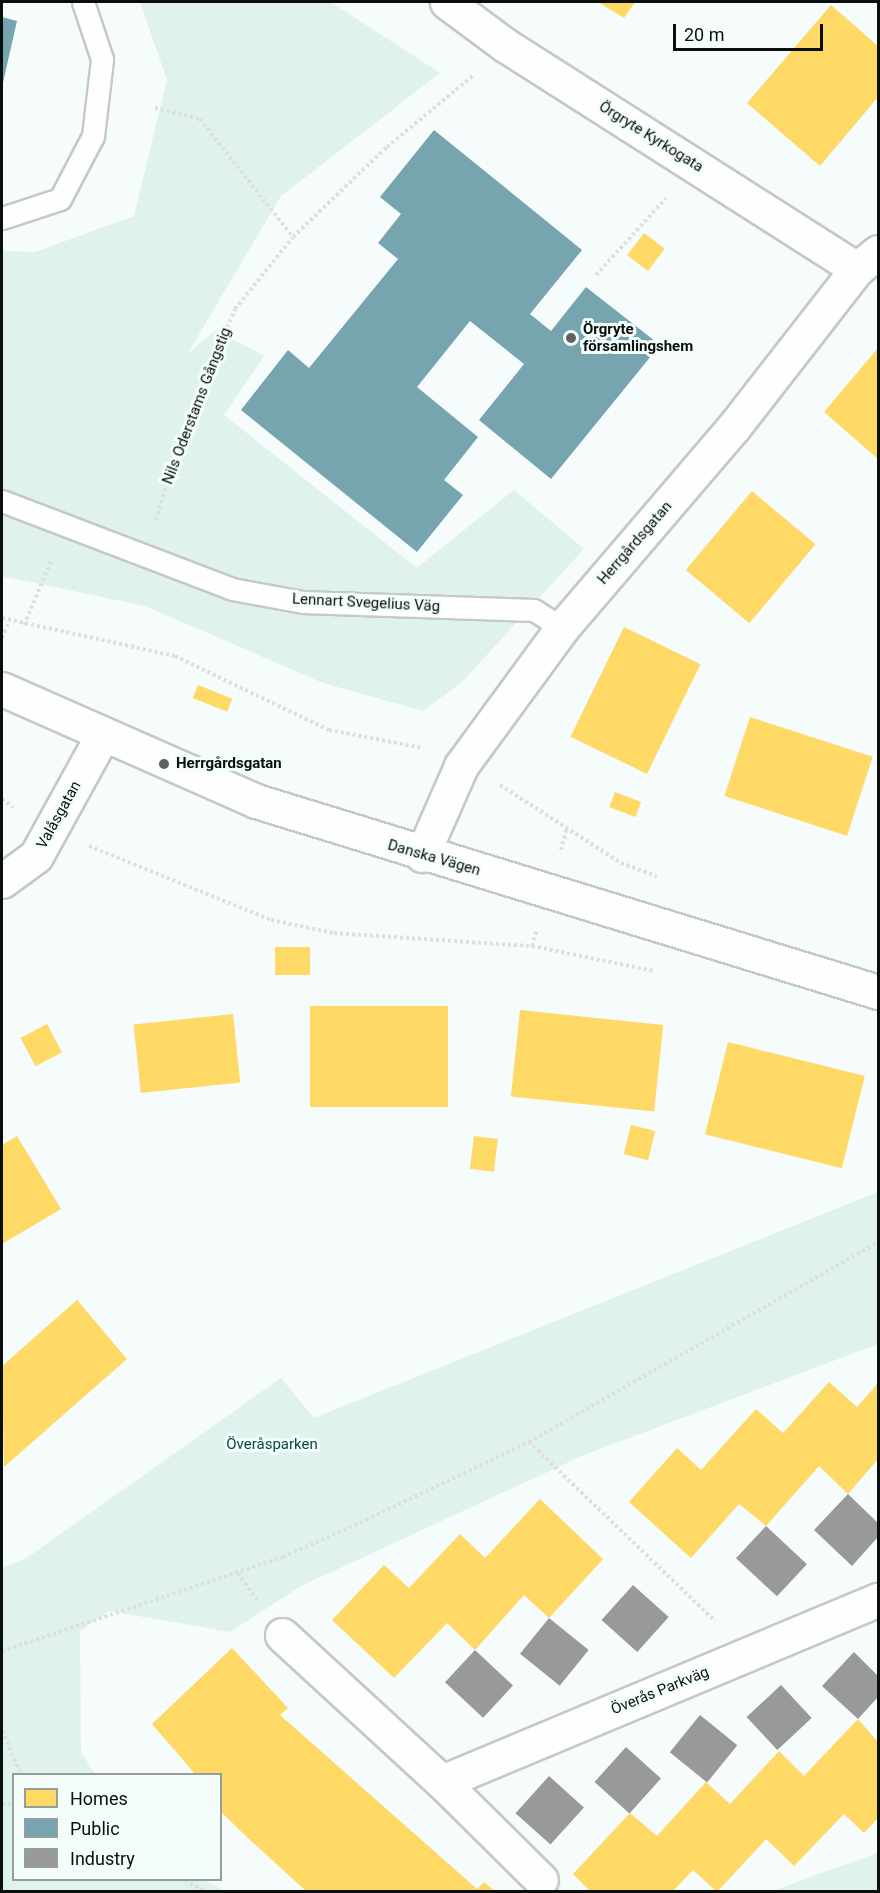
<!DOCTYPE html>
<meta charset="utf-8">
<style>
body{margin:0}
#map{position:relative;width:880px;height:1893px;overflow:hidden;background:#f6fbfb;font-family:Roboto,sans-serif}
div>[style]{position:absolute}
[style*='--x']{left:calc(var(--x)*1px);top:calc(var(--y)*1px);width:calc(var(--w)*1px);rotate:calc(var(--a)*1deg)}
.green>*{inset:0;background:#dff2ee}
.homes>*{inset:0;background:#ffd966;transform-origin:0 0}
.public>*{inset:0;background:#76a5af}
.industry>*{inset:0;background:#999;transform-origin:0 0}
.path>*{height:4px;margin-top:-2px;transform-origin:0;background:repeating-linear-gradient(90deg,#dde0df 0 3px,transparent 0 6px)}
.roads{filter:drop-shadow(2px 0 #c4c9c8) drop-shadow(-2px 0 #c4c9c8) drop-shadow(0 2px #c4c9c8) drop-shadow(0 -2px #c4c9c8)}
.lane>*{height:21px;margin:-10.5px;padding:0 10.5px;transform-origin:10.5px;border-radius:10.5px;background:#fefefe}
.street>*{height:33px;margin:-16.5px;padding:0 16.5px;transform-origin:16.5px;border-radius:16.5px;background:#fefefe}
.secondary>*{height:33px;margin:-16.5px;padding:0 16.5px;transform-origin:16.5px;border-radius:16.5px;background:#fefefe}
.dots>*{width:16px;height:16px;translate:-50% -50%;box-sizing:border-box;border:3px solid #f3fefc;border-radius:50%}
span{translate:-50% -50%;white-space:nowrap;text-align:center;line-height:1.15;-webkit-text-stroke:6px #f3fefc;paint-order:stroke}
.street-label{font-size:15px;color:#090f0e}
.poi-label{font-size:15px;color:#090f0e;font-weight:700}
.left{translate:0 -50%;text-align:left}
.park-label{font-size:15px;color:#08483f}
.frame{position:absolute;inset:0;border:3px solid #090f0e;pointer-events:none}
.legend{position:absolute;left:12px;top:1773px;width:210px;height:108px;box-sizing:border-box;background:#f3fefc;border:2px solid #959e9d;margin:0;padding:8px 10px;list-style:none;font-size:18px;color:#090f0e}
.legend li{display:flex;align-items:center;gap:12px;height:30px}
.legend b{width:30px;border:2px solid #959e9d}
.scale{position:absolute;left:673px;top:24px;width:150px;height:27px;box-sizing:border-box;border:3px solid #090f0e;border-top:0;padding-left:8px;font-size:18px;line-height:21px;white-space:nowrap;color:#090f0e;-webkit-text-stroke:4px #f3fefc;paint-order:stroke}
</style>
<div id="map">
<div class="green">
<div style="clip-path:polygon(140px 2px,331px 2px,440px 73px,281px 196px,188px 353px,216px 330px,264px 356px,224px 415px,417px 568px,514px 490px,584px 549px,462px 682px,423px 711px,323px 683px,145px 606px,2px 576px,2px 251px,35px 252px,134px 216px,167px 80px)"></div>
<div style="clip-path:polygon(878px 1192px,878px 1344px,584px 1455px,301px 1586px,230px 1632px,109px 1611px,80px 1631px,81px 1752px,95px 1774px,14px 1774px,14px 1880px,204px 1880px,226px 1891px,2px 1891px,2px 1568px,28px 1557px,281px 1378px,314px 1418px)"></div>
<div style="clip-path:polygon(878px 1853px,878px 1891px,773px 1891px,827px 1871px)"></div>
</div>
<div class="homes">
<div style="clip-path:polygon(598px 2px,635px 2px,624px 18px)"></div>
<div style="clip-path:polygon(831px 5px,878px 46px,878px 97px,820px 166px,747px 103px)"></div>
<div style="left:644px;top:233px;width:26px;height:28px;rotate:37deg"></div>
<div style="clip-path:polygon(878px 348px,878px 459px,824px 412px)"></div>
<div style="left:752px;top:491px;width:83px;height:103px;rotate:40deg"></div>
<div style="left:624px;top:627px;width:85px;height:122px;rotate:26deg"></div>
<div style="left:198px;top:685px;width:37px;height:14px;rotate:22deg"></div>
<div style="left:750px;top:717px;width:129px;height:83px;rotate:18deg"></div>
<div style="left:615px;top:792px;width:28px;height:16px;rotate:21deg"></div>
<div style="left:275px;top:947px;width:35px;height:28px"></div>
<div style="left:448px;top:1006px;width:101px;height:138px;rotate:90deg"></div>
<div style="left:520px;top:1010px;width:144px;height:87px;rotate:6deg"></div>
<div style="left:233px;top:1014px;width:69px;height:100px;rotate:84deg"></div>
<div style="left:47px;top:1024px;width:32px;height:30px;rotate:62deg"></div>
<div style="left:728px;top:1042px;width:141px;height:95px;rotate:14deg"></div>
<div style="left:631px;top:1125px;width:25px;height:30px;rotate:14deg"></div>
<div style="clip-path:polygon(17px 1136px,61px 1209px,2px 1244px,2px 1145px)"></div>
<div style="left:474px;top:1136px;width:24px;height:33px;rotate:7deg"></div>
<div style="clip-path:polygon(77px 1300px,127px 1359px,4px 1467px,2px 1366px)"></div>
<div style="clip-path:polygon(829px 1382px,857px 1407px,878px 1383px,878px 1459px,848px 1494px,819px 1466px,766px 1526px,739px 1504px,691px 1558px,629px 1502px,677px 1448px,701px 1470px,756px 1409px,783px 1433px)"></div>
<div style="clip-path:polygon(540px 1499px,603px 1559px,549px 1618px,524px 1595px,475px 1650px,447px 1623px,394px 1678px,332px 1620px,384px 1565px,409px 1588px,460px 1534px,485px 1558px)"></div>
<div style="clip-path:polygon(232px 1648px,288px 1708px,280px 1715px,477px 1889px,484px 1882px,496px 1892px,307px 1892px,249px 1839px,220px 1811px,220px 1774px,195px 1774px,152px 1724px)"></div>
<div style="clip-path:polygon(858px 1719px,878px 1742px,878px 1818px,864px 1833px,844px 1814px,794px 1866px,766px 1839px,717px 1892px,693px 1870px,672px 1892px,591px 1892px,573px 1874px,630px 1813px,657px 1836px,706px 1782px,730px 1804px,779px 1751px,804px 1776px)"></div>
</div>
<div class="public">
<div style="clip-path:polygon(2px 17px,17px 21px,2px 87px)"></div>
<div style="clip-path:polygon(434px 130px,582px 250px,530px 314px,551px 331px,586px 287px,660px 345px,551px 479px,479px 420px,524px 364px,470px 321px,417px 387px,478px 437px,444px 480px,463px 495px,417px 552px,241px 410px,288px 350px,309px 368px,398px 259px,378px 243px,401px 214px,380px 197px)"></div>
</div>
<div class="industry">
<div style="clip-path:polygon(848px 1494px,878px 1523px,878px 1537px,852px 1566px,814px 1530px)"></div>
<div style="left:766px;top:1526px;width:56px;height:44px;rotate:43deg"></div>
<div style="left:633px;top:1585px;width:48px;height:47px;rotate:42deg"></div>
<div style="left:549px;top:1618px;width:51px;height:46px;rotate:39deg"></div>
<div style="left:475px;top:1650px;width:52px;height:44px;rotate:43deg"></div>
<div style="clip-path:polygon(854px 1652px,878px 1676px,878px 1697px,858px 1719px,822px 1686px)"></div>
<div style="left:781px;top:1685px;width:45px;height:47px;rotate:47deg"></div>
<div style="left:700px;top:1715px;width:48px;height:48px;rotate:39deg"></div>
<div style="left:626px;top:1747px;width:47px;height:47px;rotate:42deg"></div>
<div style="left:549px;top:1776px;width:47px;height:50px;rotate:42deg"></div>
</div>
<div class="path">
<div style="--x:155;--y:108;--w:46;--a:13.7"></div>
<div style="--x:200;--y:119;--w:150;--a:51.8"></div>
<div style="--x:596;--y:275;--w:104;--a:-47.7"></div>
<div style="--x:156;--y:520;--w:61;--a:-73.9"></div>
<div style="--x:173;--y:461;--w:164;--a:-67.8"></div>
<div style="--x:235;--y:309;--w:92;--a:-51.1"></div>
<div style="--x:293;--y:237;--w:130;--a:-43.8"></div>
<div style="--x:387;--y:147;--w:114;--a:-39.7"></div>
<div style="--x:2;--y:618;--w:177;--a:12.4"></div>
<div style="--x:175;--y:656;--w:171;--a:25.7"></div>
<div style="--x:329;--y:730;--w:96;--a:10.8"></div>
<div style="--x:24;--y:625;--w:72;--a:-67"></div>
<div style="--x:2;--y:638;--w:18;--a:-68"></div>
<div style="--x:500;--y:785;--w:144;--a:32.8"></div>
<div style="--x:621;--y:863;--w:38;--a:20"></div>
<div style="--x:2;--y:799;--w:14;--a:36"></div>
<div style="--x:89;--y:846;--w:196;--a:22.1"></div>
<div style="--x:271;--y:920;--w:64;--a:11.7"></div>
<div style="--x:334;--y:933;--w:198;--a:3.8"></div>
<div style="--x:532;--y:946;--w:125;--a:11.6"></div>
<div style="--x:561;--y:850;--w:24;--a:-75"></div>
<div style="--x:532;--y:946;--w:15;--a:-74"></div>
<div style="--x:529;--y:1442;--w:258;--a:43.9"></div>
<div style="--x:238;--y:1573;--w:33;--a:55"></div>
<div style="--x:2;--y:1651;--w:296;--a:-18.5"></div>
<div style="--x:283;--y:1557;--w:91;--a:-24"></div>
<div style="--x:366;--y:1520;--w:181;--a:-25.6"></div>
<div style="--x:529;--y:1442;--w:402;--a:-29.8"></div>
<div style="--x:2;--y:1731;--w:47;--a:66.2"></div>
<div style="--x:2;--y:1803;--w:12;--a:5"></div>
<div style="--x:185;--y:1880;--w:24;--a:30"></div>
</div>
<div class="roads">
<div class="lane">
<div style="--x:2;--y:218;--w:61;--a:-18.1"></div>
<div style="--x:60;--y:199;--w:71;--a:-62.4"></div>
<div style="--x:93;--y:136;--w:78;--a:-83.3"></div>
<div style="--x:102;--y:59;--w:60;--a:-108.4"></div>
<div style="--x:2;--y:501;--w:246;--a:20.9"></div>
<div style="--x:232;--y:589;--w:72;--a:10.4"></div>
<div style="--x:303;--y:602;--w:231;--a:2"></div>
<div style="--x:534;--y:610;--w:33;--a:33"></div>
</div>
<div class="street">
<div style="--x:447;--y:2;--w:72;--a:36.6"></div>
<div style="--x:505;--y:45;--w:417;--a:32.5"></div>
<div style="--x:422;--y:855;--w:97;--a:-66.3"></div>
<div style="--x:461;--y:766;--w:171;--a:-53.8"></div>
<div style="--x:562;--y:628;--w:263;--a:-49.5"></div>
<div style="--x:733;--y:428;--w:202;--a:-52.1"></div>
<div style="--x:857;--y:269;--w:27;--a:-39"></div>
<div style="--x:2;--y:881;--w:42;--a:-36.3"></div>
<div style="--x:36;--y:856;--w:137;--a:-61.2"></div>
<div style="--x:282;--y:1635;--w:217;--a:42.6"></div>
<div style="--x:442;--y:1782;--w:472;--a:-22.7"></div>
<div style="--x:442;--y:1782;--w:139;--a:44.7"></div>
</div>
<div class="secondary">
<div style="--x:2;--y:689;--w:278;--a:23.8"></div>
<div style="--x:256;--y:801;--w:651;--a:17.07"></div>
</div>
</div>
<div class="dots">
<div style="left:571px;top:338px;background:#5c6261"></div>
<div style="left:164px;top:764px;background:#5c6261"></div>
</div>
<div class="street-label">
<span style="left:651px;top:137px;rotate:32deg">Örgryte Kyrkogata</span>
<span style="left:197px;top:406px;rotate:-69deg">Nils Oderstams Gångstig</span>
<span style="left:635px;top:543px;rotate:-49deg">Herrgårdsgatan</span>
<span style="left:366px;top:603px;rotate:3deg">Lennart Svegelius Väg</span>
<span style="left:59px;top:815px;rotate:-61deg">Valåsgatan</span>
<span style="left:434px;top:858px;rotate:16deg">Danska Vägen</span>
<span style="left:660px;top:1691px;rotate:-22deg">Överås Parkväg</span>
</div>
<div class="poi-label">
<span class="left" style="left:583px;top:338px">Örgryte<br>församlingshem</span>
<span class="left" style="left:176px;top:764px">Herrgårdsgatan</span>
</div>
<div class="park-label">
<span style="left:272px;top:1445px">Överåsparken</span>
</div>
<div class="frame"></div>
<ul class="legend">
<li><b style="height:16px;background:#ffd966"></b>Homes</li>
<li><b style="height:16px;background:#76a5af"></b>Public</li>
<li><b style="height:16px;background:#999"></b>Industry</li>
</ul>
<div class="scale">20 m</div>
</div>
